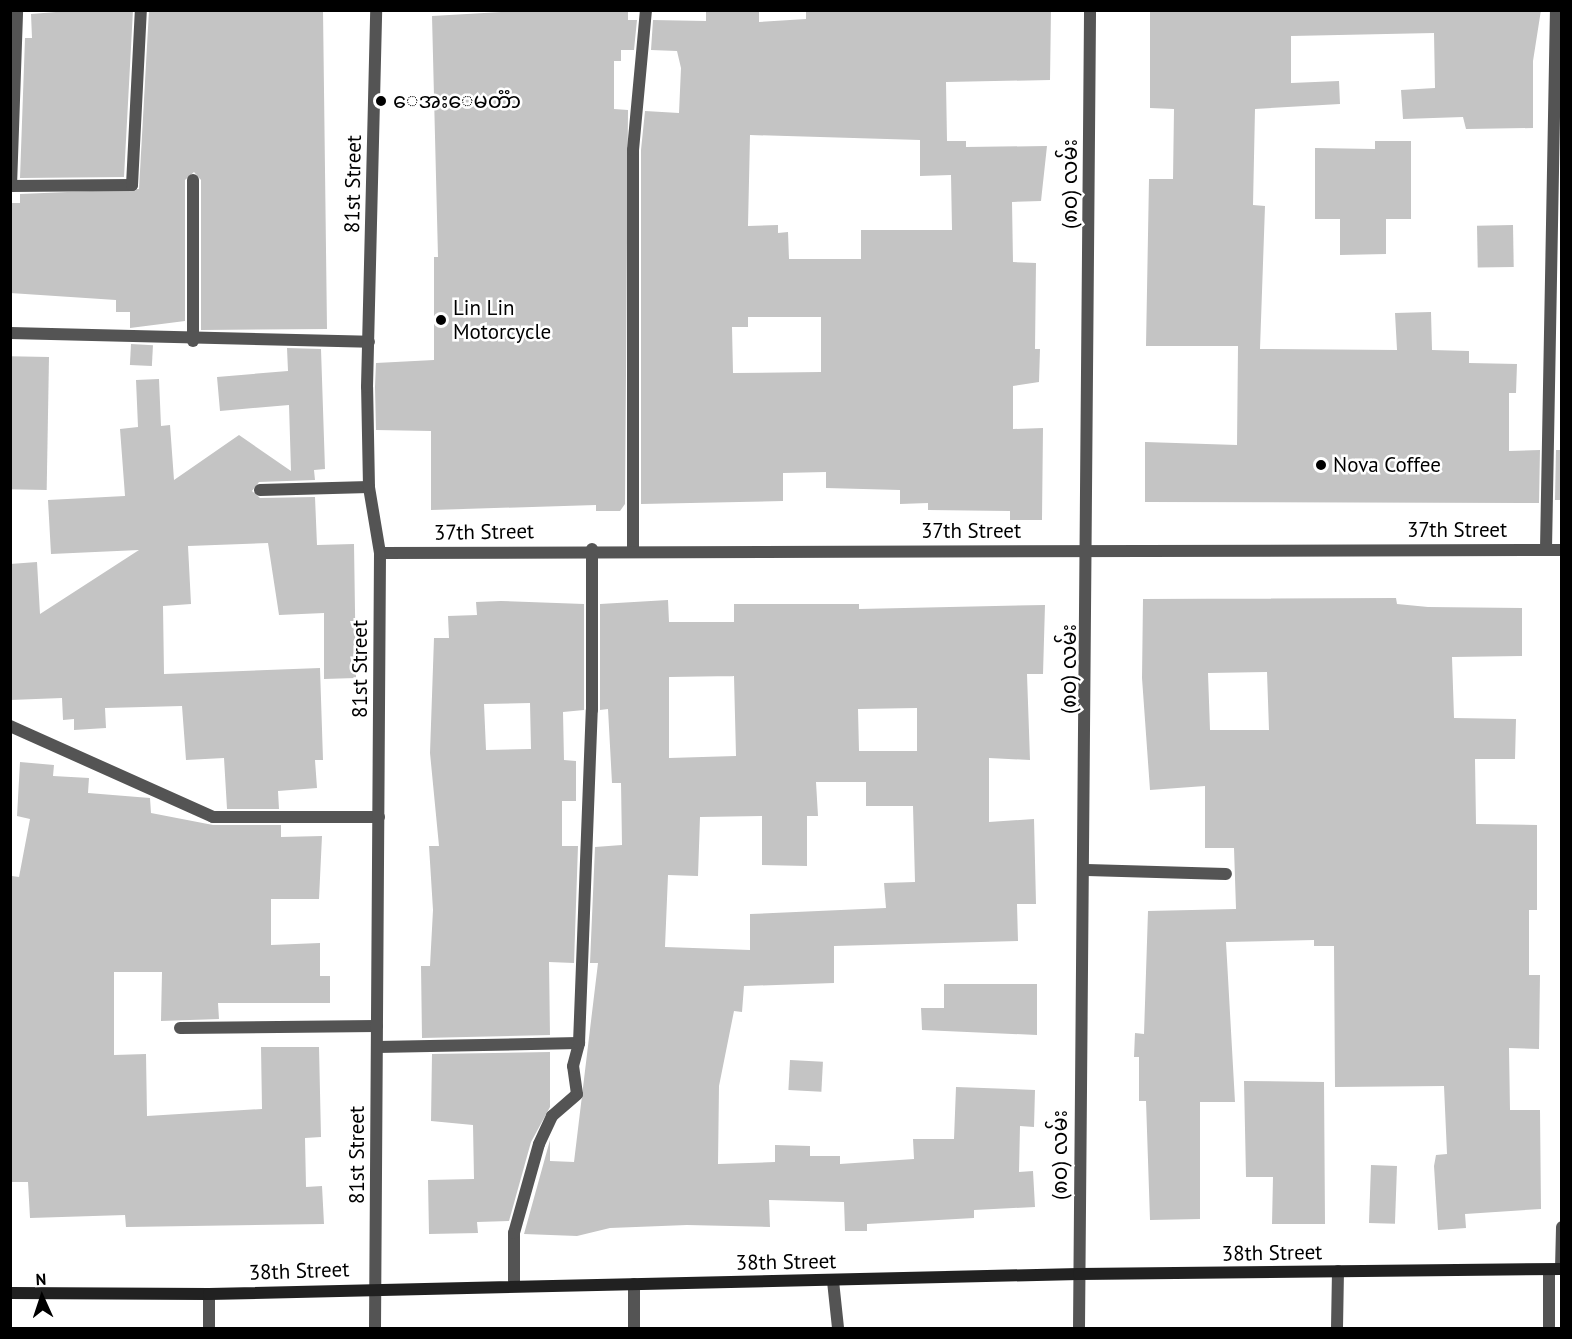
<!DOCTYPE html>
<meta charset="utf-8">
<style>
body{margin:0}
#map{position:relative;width:1572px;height:1339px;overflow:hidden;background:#fff;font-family:"PT Sans","Noto Sans Myanmar",sans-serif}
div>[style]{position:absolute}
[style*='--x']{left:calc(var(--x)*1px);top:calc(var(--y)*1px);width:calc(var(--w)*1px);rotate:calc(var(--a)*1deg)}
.building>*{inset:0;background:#c4c4c4;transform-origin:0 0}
.lane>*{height:12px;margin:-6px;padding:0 6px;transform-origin:6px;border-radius:6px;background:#545454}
.street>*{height:12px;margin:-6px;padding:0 6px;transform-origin:6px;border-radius:6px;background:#545454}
.secondary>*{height:12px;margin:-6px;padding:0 6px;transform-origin:6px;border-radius:6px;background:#212121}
.dots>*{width:16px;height:16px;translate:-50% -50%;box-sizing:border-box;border:3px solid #fff;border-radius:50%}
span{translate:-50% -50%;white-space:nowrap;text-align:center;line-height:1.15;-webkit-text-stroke:5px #fff;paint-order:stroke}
.poi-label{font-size:21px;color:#000}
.left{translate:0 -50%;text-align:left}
.street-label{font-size:21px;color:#000}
.frame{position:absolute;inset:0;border:12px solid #000;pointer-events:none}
.north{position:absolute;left:12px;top:1267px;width:60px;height:60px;-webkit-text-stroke:4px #fff;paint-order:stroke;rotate:357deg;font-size:16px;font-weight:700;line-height:24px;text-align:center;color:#000}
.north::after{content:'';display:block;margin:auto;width:21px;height:27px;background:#000;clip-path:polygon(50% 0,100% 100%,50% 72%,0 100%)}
</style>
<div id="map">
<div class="building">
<div style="clip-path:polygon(81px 10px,133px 10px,124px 177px,20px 178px,25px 38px,32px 38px,31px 14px)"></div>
<div style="clip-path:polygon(149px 10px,323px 10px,327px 329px,201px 330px,201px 180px,194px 172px,185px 180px,185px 321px,130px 328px,130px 312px,116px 312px,116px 300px,10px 293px,10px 203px,20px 203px,20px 194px,139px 189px)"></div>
<div style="clip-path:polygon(537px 10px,628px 10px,628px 20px,637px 20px,634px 50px,621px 50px,621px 61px,614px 61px,614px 109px,628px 110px,625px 504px,620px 511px,596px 511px,596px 505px,431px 510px,431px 431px,376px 430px,375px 387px,376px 363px,434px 360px,434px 257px,438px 257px,432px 16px)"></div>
<div style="clip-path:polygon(evenodd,706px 10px,759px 10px,759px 22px,806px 19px,806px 11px,1051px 10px,1050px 80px,946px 82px,947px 141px,966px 141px,966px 147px,1047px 146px,1041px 201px,1012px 202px,1013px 262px,1036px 263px,1035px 349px,1040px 349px,1039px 382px,1013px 386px,1013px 429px,1043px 428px,1042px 520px,1010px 520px,1010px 511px,928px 510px,928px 503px,900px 504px,900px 490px,826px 488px,826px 472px,783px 473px,783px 501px,641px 504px,641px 150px,645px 111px,679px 113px,681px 68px,677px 51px,651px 50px,653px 20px,706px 21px,706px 10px,750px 135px,920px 140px,920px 176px,951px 175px,952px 230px,861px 230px,861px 259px,789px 259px,788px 232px,778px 233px,778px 225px,748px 226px,750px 135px,706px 10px,748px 317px,821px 317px,821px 372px,733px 373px,732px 327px,748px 327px,748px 317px)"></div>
<div style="clip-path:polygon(1150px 10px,1541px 10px,1533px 61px,1533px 128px,1466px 129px,1463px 117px,1403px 119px,1401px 90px,1435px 88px,1434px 33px,1291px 36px,1291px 83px,1339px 81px,1340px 104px,1255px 109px,1253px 205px,1265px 206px,1260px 349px,1397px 350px,1395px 313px,1431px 312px,1432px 350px,1469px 351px,1469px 363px,1517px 364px,1516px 393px,1509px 393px,1509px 451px,1540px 450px,1539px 503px,1145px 502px,1145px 442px,1237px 445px,1238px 346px,1146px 346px,1149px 179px,1173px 179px,1174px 109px,1150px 108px)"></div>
<div style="clip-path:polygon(1375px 141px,1411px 141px,1411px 219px,1386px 219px,1386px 254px,1340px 255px,1340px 219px,1315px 219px,1315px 148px,1375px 149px)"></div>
<div style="left:1513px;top:225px;width:42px;height:36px;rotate:89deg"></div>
<div style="left:131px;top:344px;width:22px;height:21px;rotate:3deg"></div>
<div style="clip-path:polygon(287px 348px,321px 349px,325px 469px,314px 470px,315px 480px,259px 482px,252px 491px,260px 498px,315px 497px,317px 545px,354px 544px,356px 678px,324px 679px,324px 613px,279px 615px,268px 543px,188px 546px,191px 604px,163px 606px,164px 674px,320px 668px,323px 760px,315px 760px,317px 788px,278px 791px,279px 809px,227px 809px,224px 758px,186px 760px,182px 706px,105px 708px,106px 728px,74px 730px,74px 719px,63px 720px,62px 698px,10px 700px,10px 564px,37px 562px,40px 614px,139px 550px,51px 554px,48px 500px,125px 496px,120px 429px,138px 427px,136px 380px,159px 379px,161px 426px,170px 425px,174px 480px,239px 435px,291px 471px,289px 405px,220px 411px,217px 377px,288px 371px)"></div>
<div style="left:49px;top:357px;width:133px;height:39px;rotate:91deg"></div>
<div style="clip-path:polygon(1556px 450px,1562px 450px,1562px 500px,1555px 500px)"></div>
<div style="clip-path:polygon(evenodd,1396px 598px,1397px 604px,1428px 607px,1522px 608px,1522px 656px,1452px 657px,1454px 718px,1516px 719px,1515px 759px,1475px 759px,1476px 824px,1537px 825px,1537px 910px,1529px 910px,1529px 975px,1540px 975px,1539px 1049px,1509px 1048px,1510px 1110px,1540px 1110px,1541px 1209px,1465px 1214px,1466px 1228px,1438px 1230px,1434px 1166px,1436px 1155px,1447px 1154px,1444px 1086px,1335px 1087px,1334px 946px,1314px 946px,1314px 940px,1226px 942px,1235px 1102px,1200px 1102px,1200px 1219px,1150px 1220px,1146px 1101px,1139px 1101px,1139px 1057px,1134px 1057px,1135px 1033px,1144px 1034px,1148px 911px,1236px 909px,1234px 848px,1205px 848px,1205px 786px,1150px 790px,1142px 678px,1143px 599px,1396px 598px,1267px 672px,1269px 730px,1210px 730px,1208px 673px,1267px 672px)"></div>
<div style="clip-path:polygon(evenodd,668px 600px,669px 622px,734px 622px,734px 604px,859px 604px,859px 609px,1045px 605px,1043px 674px,1027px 674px,1030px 760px,989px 758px,989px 822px,1034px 819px,1036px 904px,1017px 904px,1018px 941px,834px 946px,834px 983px,744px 986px,742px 1012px,734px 1011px,719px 1086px,718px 1164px,775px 1162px,775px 1145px,810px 1146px,810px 1156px,840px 1156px,840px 1164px,914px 1159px,913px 1139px,954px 1139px,956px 1087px,1035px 1090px,1034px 1127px,1020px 1126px,1019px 1172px,1033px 1171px,1035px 1207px,974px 1210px,974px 1218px,867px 1224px,867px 1231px,845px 1231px,844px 1202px,769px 1200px,770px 1227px,687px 1225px,610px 1228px,577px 1236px,524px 1234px,550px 1140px,550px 1161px,574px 1162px,598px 963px,590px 963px,595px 847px,622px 845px,621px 783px,612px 783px,608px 709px,600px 710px,600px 604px,668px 600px,734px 676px,736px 756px,669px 758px,669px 677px,734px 676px,668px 600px,917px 708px,917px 751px,859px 751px,858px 709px,917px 708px,668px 600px,816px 782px,866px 782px,866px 806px,913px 806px,915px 882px,884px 883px,886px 908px,750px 914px,750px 950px,665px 947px,668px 875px,698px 876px,700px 817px,762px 816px,762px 865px,807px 866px,807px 816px,818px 816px,816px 782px)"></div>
<div style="clip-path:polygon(evenodd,501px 601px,584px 604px,584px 710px,563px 712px,564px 760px,576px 761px,576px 801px,562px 801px,562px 846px,578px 846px,574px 963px,549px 962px,550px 1035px,422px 1038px,421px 966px,430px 966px,433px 910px,429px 846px,439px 846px,430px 753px,434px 638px,449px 638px,448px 616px,477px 615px,476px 602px,501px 601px,530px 703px,531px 749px,486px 750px,484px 704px,530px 703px)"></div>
<div style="clip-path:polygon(20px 762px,54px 765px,53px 776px,89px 778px,88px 793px,150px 798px,151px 813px,213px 825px,281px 825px,281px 837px,322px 836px,319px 899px,271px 899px,271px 945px,320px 943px,320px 976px,330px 976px,330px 1003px,218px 1003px,219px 1019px,161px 1021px,162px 972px,114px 972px,114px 1055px,146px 1054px,147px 1116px,262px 1109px,261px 1047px,319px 1047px,321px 1137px,305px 1138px,306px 1187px,322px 1186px,324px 1224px,126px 1227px,125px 1215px,30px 1218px,28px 1182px,10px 1182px,12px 876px,19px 877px,30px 819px,17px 816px)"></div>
<div style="clip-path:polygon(944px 984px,1037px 984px,1037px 1035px,922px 1030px,921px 1008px,944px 1008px)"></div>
<div style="clip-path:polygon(550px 1052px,550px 1107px,531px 1142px,509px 1221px,477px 1222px,478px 1233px,429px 1234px,428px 1180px,474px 1179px,473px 1125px,431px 1121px,432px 1054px)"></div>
<div style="left:790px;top:1060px;width:33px;height:30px;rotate:3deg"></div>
<div style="clip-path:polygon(1244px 1081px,1324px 1082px,1325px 1224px,1272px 1224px,1273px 1177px,1246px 1177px)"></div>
<div style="left:1371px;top:1165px;width:26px;height:58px;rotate:2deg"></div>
</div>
<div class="lane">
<div style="--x:260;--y:490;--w:109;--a:-1.6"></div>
<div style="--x:1087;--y:870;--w:139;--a:1.6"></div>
</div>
<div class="street">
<div style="--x:193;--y:180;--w:161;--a:90"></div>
<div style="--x:10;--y:186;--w:122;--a:-0.5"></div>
<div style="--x:132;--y:185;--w:175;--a:-87.1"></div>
<div style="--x:11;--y:186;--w:176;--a:-88"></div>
<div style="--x:10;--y:333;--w:359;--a:1.4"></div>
<div style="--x:633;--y:549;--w:399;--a:-90"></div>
<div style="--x:633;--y:150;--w:141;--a:-84.7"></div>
<div style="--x:1546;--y:549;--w:539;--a:-88.94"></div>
<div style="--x:380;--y:553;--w:1182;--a:-0.15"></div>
<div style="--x:10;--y:726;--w:222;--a:24.1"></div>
<div style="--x:213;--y:817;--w:166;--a:0"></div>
<div style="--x:180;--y:1028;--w:197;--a:-0.6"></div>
<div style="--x:377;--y:1047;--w:202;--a:-1.1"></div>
<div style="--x:1561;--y:1269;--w:42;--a:-88.6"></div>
<div style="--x:833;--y:1281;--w:47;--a:83.9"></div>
<div style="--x:634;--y:1284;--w:44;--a:90"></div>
<div style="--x:514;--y:1286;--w:53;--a:-90"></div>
<div style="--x:514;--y:1233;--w:92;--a:-74.3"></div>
<div style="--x:539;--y:1144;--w:31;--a:-65"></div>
<div style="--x:552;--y:1116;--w:33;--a:-41"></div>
<div style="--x:577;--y:1094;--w:28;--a:-98"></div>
<div style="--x:573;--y:1066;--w:24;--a:-75"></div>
<div style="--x:579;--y:1043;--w:333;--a:-87.8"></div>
<div style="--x:592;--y:710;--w:161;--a:-90"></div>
<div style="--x:209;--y:1328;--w:34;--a:-90"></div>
<div style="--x:375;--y:1328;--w:775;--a:-89.63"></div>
<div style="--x:380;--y:553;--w:67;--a:-99.5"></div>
<div style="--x:369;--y:487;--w:100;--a:-91.1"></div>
<div style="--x:367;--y:387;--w:377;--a:-88.6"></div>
<div style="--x:1079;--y:1328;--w:1318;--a:-89.52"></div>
<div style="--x:1337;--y:1328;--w:57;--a:-89"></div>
<div style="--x:1549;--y:1328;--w:58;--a:-90"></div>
</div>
<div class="secondary">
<div style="--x:10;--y:1293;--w:199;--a:0.3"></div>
<div style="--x:209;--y:1294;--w:870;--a:-1.32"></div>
<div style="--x:1079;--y:1274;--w:483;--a:-0.6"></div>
</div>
<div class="dots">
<div style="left:381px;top:101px;background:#000"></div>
<div style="left:441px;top:320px;background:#000"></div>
<div style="left:1321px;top:465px;background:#000"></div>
</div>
<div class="poi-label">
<span class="left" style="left:393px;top:101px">ေအးေမတၱာ</span>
<span class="left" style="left:453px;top:320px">Lin Lin<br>Motorcycle</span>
<span class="left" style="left:1333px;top:465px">Nova Coffee</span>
</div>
<div class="street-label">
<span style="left:353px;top:184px;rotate:-89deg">81st Street</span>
<span style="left:1070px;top:184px;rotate:-90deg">(၈၀) လမ်း</span>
<span style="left:1457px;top:530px">37th Street</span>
<span style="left:971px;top:531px">37th Street</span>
<span style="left:484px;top:532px;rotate:-1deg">37th Street</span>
<span style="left:360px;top:669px;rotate:-90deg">81st Street</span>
<span style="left:1069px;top:669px;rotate:-90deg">(၈၀) လမ်း</span>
<span style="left:357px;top:1155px;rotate:-90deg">81st Street</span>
<span style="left:1060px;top:1155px;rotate:-90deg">(၈၀) လမ်း</span>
<span style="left:1272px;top:1253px;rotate:-1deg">38th Street</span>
<span style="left:786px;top:1262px;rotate:-1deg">38th Street</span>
<span style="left:299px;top:1271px;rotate:-2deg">38th Street</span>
</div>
<div class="frame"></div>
<div class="north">N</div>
</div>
